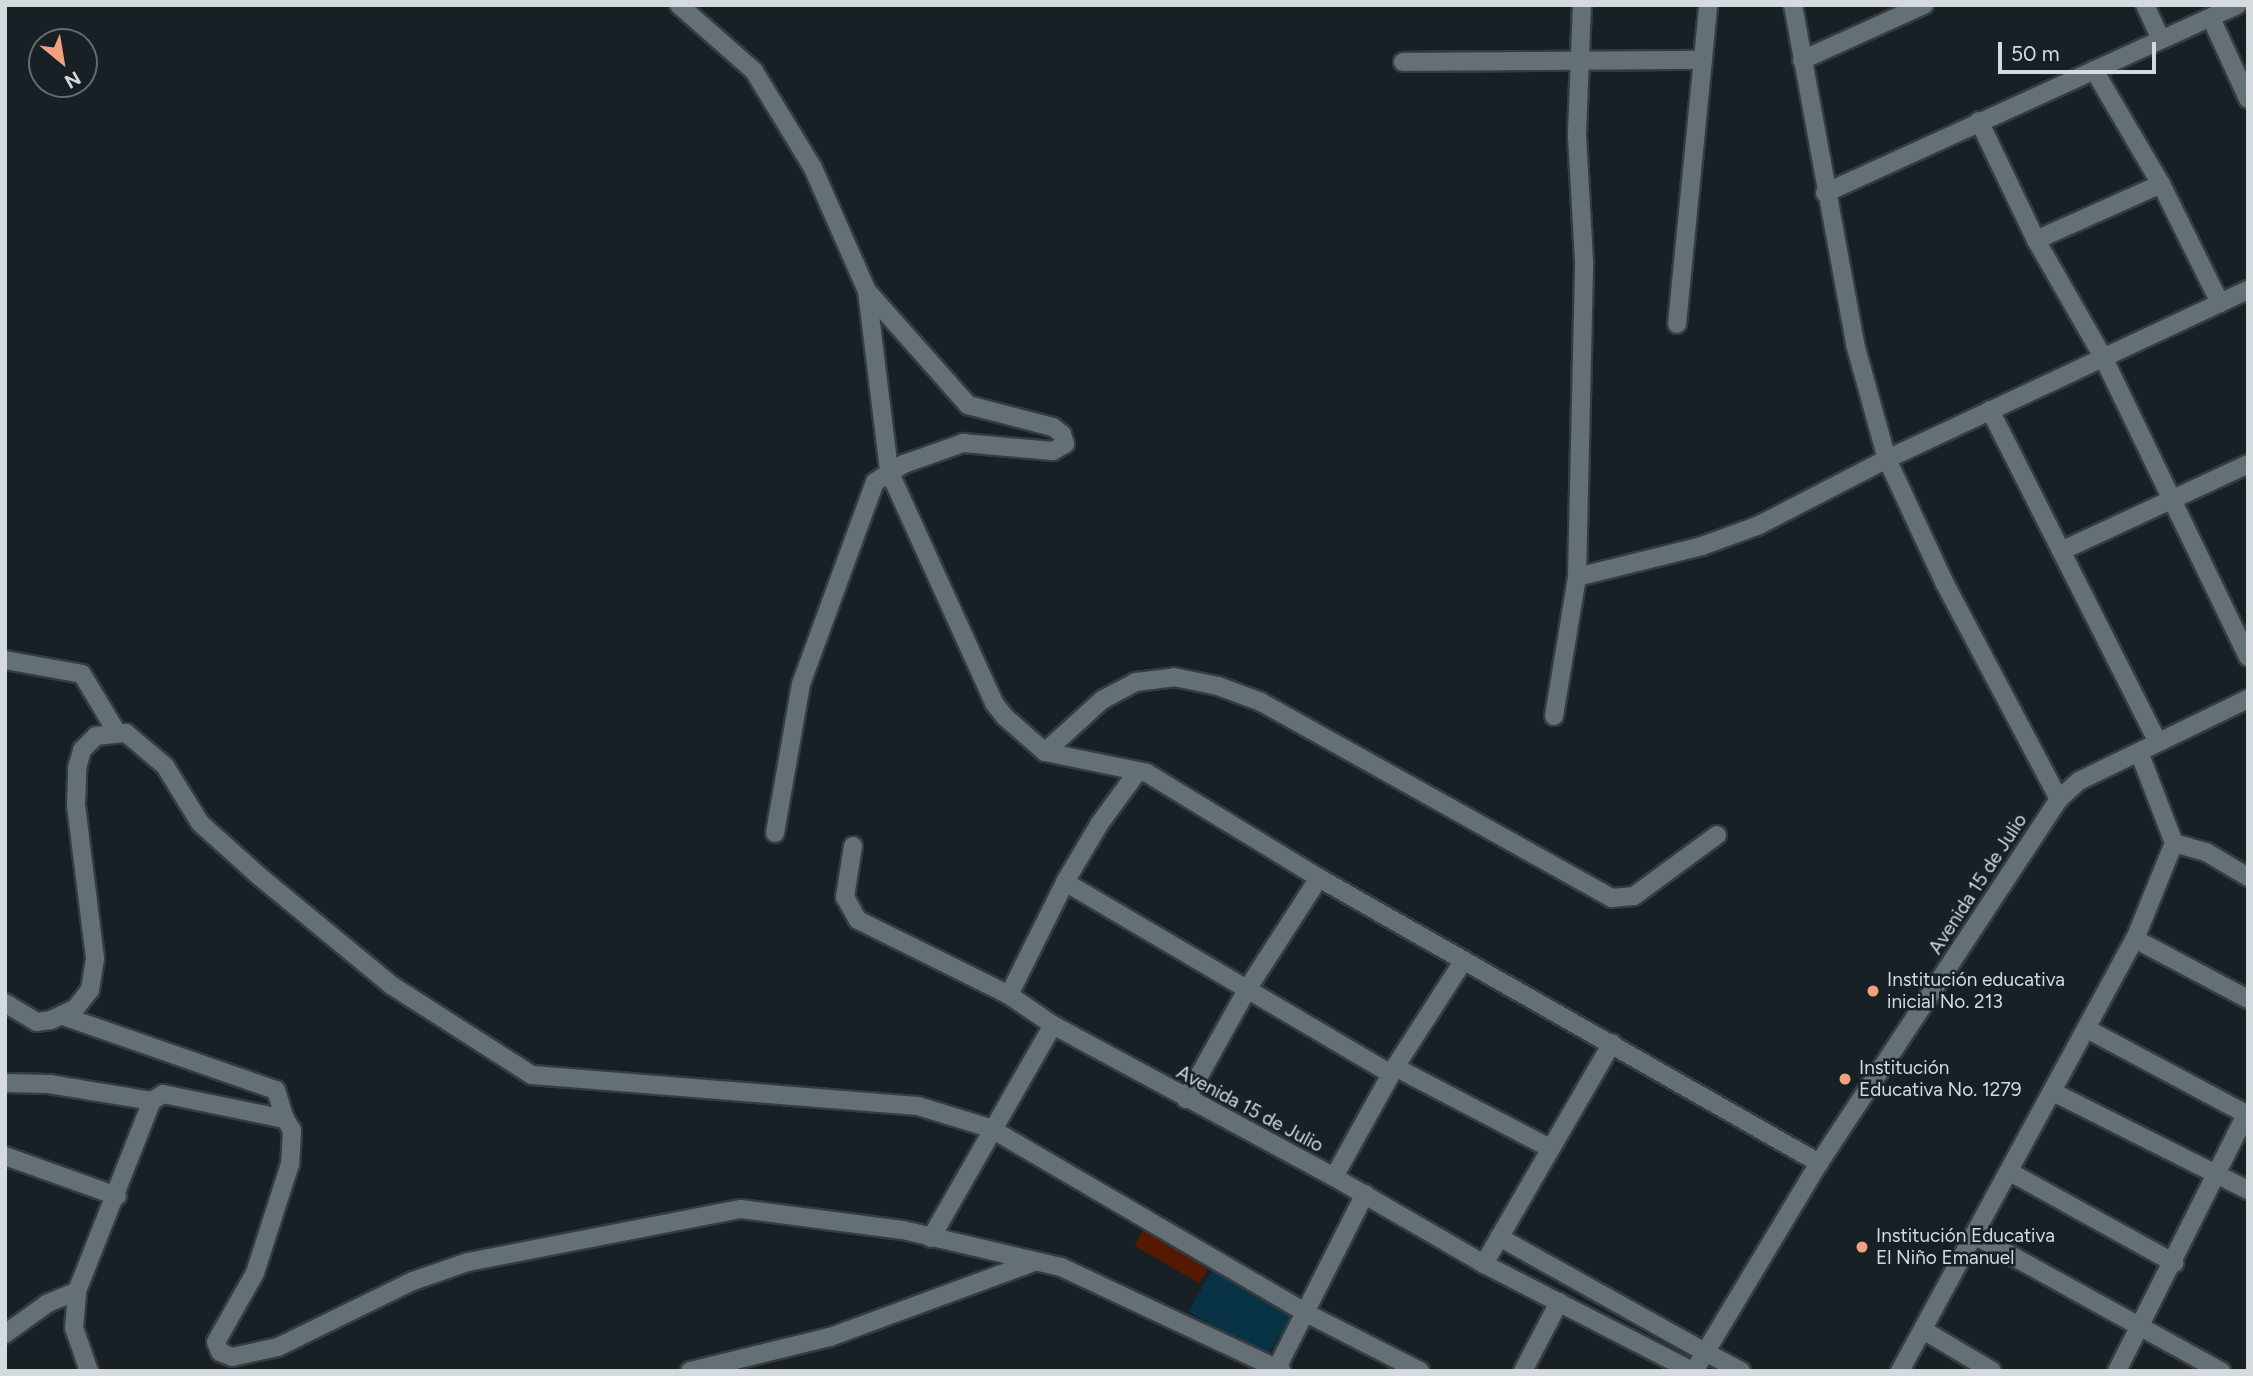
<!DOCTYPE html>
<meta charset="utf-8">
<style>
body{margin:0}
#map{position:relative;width:2253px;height:1376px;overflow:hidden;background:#172125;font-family:Figtree,sans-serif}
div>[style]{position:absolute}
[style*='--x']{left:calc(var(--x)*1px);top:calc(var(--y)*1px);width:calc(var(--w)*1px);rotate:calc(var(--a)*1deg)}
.green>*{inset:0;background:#083344;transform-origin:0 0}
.building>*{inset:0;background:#571800;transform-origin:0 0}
.roads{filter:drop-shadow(2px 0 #353c40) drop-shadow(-2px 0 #353c40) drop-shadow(0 2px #353c40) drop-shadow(0 -2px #353c40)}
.street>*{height:18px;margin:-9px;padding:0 9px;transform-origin:9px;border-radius:9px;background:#647075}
.secondary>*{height:18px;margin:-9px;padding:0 9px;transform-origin:9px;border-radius:9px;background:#647075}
.dots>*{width:19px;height:19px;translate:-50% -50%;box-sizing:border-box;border:4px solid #172125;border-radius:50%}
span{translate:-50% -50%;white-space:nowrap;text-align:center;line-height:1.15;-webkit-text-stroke:5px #172125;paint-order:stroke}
.street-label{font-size:19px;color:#d4dadd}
.poi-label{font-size:19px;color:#d4dadd}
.left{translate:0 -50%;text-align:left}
.frame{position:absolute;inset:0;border:7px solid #d4dadd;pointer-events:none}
.north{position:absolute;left:28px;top:28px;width:70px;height:70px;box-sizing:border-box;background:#172125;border:2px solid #636b6f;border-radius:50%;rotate:150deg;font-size:19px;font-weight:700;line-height:28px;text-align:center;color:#d4dadd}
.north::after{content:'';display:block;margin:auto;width:24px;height:32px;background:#f3a081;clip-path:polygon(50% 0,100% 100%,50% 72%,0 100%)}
.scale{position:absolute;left:1998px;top:42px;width:158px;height:32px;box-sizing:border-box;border:4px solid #d4dadd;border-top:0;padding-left:9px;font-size:21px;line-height:24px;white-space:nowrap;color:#d4dadd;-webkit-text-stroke:5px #172125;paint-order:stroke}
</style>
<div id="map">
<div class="green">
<div style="left:1213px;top:1269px;width:91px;height:49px;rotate:30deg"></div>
</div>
<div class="building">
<div style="left:1143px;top:1231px;width:75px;height:17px;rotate:30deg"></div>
</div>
<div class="roads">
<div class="street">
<div style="--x:679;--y:5;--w:100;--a:41.3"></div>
<div style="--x:754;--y:71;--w:114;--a:58.7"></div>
<div style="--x:813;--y:168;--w:134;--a:66.3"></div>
<div style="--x:867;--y:291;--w:181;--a:83"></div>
<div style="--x:889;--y:471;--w:255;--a:65.6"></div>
<div style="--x:994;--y:703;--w:18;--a:52"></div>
<div style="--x:1005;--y:717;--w:53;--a:41.2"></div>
<div style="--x:1045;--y:752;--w:104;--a:11.6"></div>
<div style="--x:1147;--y:773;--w:202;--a:31.4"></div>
<div style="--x:1319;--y:878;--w:576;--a:29.68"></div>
<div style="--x:1793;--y:5;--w:345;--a:79.6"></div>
<div style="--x:1855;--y:344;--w:119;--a:74.5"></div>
<div style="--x:1887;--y:459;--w:136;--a:65.1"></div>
<div style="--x:1944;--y:582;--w:246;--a:62.1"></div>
<div style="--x:2145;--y:5;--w:38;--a:65"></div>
<div style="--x:2211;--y:18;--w:89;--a:65.4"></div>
<div style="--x:1802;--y:60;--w:134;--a:-24.3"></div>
<div style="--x:1403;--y:62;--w:300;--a:-0.4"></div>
<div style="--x:2094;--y:70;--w:132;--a:59.6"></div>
<div style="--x:2161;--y:184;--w:133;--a:63.6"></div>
<div style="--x:1979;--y:121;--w:132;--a:64.4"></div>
<div style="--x:2036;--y:240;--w:135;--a:60.2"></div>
<div style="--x:2103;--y:357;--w:333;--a:64.2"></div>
<div style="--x:1825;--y:193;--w:453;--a:-24.5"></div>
<div style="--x:2036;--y:240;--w:137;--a:-24.1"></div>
<div style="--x:1677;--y:324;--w:321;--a:-84.4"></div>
<div style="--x:1990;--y:410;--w:372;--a:63.2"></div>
<div style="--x:2061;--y:551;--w:206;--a:-24.9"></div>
<div style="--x:1577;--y:577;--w:129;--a:-13.9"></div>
<div style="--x:1702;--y:546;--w:59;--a:-20"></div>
<div style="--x:1757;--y:526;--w:146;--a:-27.3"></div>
<div style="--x:1887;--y:459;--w:399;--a:-25.1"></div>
<div style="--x:5;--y:660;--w:78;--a:10.3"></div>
<div style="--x:82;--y:674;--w:66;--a:59.2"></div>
<div style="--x:1554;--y:716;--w:141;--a:-80.6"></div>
<div style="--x:1577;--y:577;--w:316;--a:-88.7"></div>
<div style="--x:1584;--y:261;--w:127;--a:-93.2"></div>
<div style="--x:1577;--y:134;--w:129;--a:-87.8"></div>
<div style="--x:1045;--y:752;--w:77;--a:-42.4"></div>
<div style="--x:1102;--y:700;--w:38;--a:-28"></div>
<div style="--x:1136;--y:682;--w:38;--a:-7"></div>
<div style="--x:1174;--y:677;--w:45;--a:11.6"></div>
<div style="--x:1218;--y:686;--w:46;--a:20.4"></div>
<div style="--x:1261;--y:702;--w:402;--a:29.2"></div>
<div style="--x:1612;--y:898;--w:22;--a:-5"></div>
<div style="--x:1634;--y:896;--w:103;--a:-36.3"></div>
<div style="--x:775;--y:833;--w:151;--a:-80.1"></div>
<div style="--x:801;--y:684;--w:215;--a:-69.9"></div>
<div style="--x:875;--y:482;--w:34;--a:-32"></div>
<div style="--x:904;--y:464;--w:63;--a:-19.6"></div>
<div style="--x:963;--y:443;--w:90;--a:5.1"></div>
<div style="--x:1053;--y:451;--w:14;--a:-30"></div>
<div style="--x:1065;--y:444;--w:10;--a:-107"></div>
<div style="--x:1062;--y:434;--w:11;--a:-142"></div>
<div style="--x:1053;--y:427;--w:88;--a:-165.5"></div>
<div style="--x:968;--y:405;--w:152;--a:-131.5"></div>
<div style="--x:2174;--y:843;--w:33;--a:16"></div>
<div style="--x:2206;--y:852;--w:49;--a:30.8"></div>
<div style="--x:853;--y:846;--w:52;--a:98.9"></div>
<div style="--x:845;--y:897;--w:26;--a:61"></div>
<div style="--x:858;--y:920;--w:169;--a:26.4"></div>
<div style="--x:1009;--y:995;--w:53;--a:34.3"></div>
<div style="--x:1053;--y:1025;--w:319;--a:28.4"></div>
<div style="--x:1334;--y:1177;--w:173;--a:30.1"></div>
<div style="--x:1484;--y:1264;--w:234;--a:27.2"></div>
<div style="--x:1065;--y:882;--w:378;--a:30.5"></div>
<div style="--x:2135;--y:939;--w:128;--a:28"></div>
<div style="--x:1009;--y:995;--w:126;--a:-63.6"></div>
<div style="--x:1065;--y:882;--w:69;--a:-59.3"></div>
<div style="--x:1100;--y:823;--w:64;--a:-53.8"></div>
<div style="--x:5;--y:1003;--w:37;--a:31"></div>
<div style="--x:37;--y:1022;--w:14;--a:-8"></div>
<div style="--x:51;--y:1020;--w:26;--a:-25"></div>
<div style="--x:75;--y:1009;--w:24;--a:-52"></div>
<div style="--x:90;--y:990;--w:32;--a:-81"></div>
<div style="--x:95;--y:958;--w:154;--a:-97.1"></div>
<div style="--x:76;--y:805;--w:37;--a:-88"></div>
<div style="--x:77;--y:768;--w:19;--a:-74"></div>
<div style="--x:82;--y:750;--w:20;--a:-45"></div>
<div style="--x:96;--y:736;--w:30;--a:-6"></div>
<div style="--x:126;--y:733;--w:51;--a:40.2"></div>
<div style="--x:165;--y:766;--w:67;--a:58.4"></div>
<div style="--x:200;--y:823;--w:79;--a:41.9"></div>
<div style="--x:259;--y:876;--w:171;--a:39.5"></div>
<div style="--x:391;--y:985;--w:167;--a:32.6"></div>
<div style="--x:532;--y:1075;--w:387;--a:4.6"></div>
<div style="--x:918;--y:1106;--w:75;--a:17"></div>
<div style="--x:990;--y:1128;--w:366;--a:30.3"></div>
<div style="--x:1306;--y:1313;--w:128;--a:27"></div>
<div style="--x:63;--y:1016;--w:225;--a:19.2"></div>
<div style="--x:276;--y:1090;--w:30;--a:73"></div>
<div style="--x:2087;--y:1029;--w:183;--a:28.1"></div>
<div style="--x:1395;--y:1067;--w:173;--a:27.6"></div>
<div style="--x:5;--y:1083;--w:44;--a:1.3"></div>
<div style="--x:49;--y:1084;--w:104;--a:9.4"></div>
<div style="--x:2053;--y:1092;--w:218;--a:26.7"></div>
<div style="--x:1186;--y:1099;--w:127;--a:-60.8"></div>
<div style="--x:1248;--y:988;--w:131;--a:-57.2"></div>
<div style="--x:5;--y:1156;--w:119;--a:19.7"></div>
<div style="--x:2010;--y:1172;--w:188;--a:29"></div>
<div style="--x:1334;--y:1177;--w:126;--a:-61"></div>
<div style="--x:1395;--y:1067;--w:127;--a:-57.2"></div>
<div style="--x:1976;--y:1236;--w:280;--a:28.9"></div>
<div style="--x:1499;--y:1237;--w:236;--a:29.2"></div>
<div style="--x:931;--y:1238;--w:245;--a:-60.2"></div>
<div style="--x:1484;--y:1264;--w:255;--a:-59.9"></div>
<div style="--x:1923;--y:1330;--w:80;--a:30.7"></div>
<div style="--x:5;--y:1334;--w:53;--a:-35.8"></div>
<div style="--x:48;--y:1303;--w:31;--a:-22"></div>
<div style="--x:1277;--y:1368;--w:195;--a:-63.2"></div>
<div style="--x:89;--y:1371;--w:46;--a:-109.2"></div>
<div style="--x:74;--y:1328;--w:37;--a:-85"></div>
<div style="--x:77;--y:1291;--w:204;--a:-68.5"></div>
<div style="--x:152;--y:1101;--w:13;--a:-32"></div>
<div style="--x:163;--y:1094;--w:125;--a:11.6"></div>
<div style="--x:285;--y:1119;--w:13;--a:58"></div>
<div style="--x:292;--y:1130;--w:34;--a:93"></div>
<div style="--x:290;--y:1164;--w:114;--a:107.8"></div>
<div style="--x:255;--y:1273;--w:79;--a:119.5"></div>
<div style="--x:216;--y:1342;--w:11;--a:68"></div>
<div style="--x:220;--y:1352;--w:13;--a:23"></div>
<div style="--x:232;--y:1357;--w:47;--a:-12.3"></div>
<div style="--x:278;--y:1347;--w:150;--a:-26.1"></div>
<div style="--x:413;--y:1281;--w:58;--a:-19.1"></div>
<div style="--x:468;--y:1262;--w:278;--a:-11"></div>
<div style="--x:741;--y:1209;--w:163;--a:7.4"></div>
<div style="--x:903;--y:1230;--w:162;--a:13.2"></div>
<div style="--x:1061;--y:1267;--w:244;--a:25.2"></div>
<div style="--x:690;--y:1371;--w:144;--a:-13.7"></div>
<div style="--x:830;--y:1337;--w:217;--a:-20.2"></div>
<div style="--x:1523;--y:1371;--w:78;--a:-62.4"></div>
<div style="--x:1900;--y:1371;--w:492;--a:-61.5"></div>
<div style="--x:2135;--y:939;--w:104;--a:-67.9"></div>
<div style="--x:2174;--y:843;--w:97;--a:-111"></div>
<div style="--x:2117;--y:1371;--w:288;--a:-63.3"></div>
</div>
<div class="secondary">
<div style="--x:1705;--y:1352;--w:41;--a:27.8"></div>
<div style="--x:1694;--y:1371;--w:243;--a:-59"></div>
<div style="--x:1819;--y:1163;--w:436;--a:-56.6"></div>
<div style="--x:2059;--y:799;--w:27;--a:-42"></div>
<div style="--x:2079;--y:781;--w:188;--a:-25.9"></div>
</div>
</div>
<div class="dots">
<div style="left:1873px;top:991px;background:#f3a081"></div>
<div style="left:1845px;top:1079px;background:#f3a081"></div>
<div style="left:1862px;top:1247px;background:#f3a081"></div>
</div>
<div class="street-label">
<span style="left:1978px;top:884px;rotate:-57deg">Avenida 15 de Julio</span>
<span style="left:1250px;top:1109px;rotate:28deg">Avenida 15 de Julio</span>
</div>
<div class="poi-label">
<span class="left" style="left:1887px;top:991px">Institución educativa<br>inicial No. 213</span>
<span class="left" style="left:1859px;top:1079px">Institución<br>Educativa No. 1279</span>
<span class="left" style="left:1876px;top:1247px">Institución Educativa<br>El Niño Emanuel</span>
</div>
<div class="frame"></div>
<div class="north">N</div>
<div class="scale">50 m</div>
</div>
